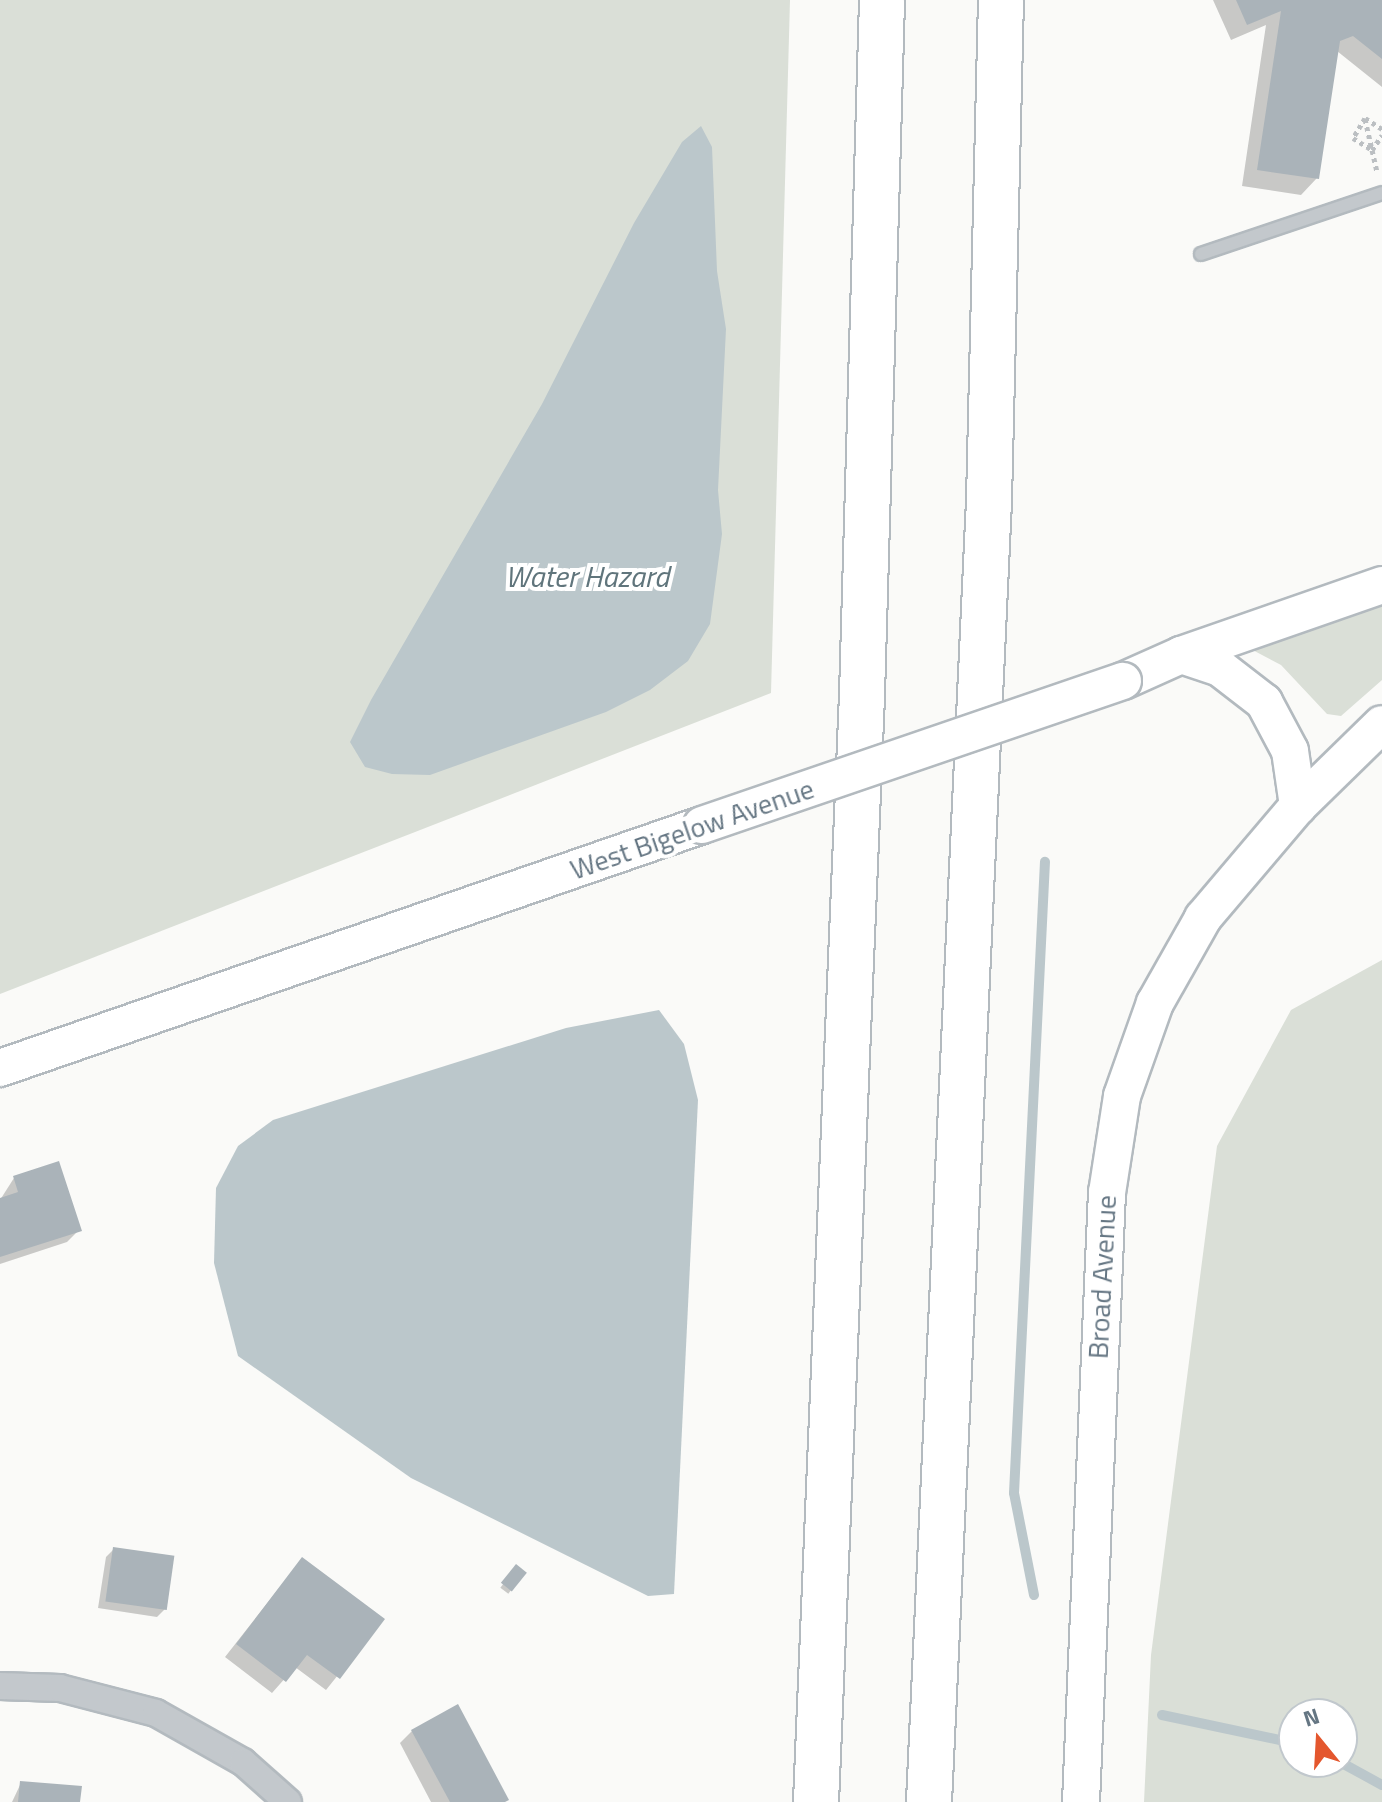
<!DOCTYPE html>
<style>
body{margin:0}
#map{position:relative;width:1382px;height:1802px;overflow:hidden;background:#fafaf8;font-family:"Titillium Web",sans-serif}
div>[style]{position:absolute}
[style*='--x']{left:calc(var(--x)*1px);top:calc(var(--y)*1px);width:calc(var(--w)*1px);rotate:calc(var(--a)*1deg)}
.green>*{inset:0;background:#dadfd7}
.water>*{inset:0;background:#bbc7cb}
.shadow>*{inset:0;background:#0003;transform-origin:0 0}
.stream>*{height:10px;margin:-5px;padding:0 5px;transform-origin:5px;border-radius:5px;background:#bbc7cb}
.building>*{inset:0;background:#aab3b9;transform-origin:0 0}
.path>*{height:5px;margin-top:-2.5px;transform-origin:0;background:repeating-linear-gradient(90deg,#bbbfc2 0 4px,transparent 0 8px)}
.roads{filter:drop-shadow(2px 0 #b3babf) drop-shadow(-2px 0 #b3babf) drop-shadow(0 2px #b3babf) drop-shadow(0 -2px #b3babf)}
.lane>*{height:12px;margin:-6px;padding:0 6px;transform-origin:6px;border-radius:6px;background:#c3c8cc}
.street>*{height:26px;margin:-13px;padding:0 13px;transform-origin:13px;border-radius:13px;background:#c3c8cc}
.secondary>*{height:36px;margin:-18px;padding:0 18px;transform-origin:18px;border-radius:18px;background:#fff}
.highway>*{height:44px;margin:-22px;padding:0 22px;transform-origin:22px;border-radius:22px;background:#fff}
.bridges{filter:drop-shadow(2px 0 #b3babf) drop-shadow(-2px 0 #b3babf) drop-shadow(0 2px #b3babf) drop-shadow(0 -2px #b3babf)}
.secondary-bridge>*{height:36px;margin:-18px;padding:0 18px;transform-origin:18px;border-radius:18px;background:#fff}
span{translate:-50% -50%;white-space:nowrap;text-align:center;line-height:1.15;-webkit-text-stroke:8px #fff;paint-order:stroke}
.street-label{font-size:28px;color:#657683}
.water-label{font-size:30px;color:#60757c;font-style:italic}
.north{position:absolute;left:1278px;top:1698px;width:80px;height:80px;box-sizing:border-box;background:#fff;border:2px solid #c1c8cd;border-radius:50%;rotate:342deg;font-size:22px;font-weight:700;line-height:32px;text-align:center;color:#657683}
.north::after{content:'';display:block;margin:auto;width:28px;height:36px;background:#e4572e;clip-path:polygon(50% 0,100% 100%,50% 72%,0 100%)}
</style>
<div id="map">
<div class="green">
<div style="clip-path:polygon(0 0,790px 0,771px 693px,0 994px)"></div>
<div style="clip-path:polygon(1382px 595px,1382px 680px,1341px 716px,1327px 714px,1281px 665px,1245px 646px)"></div>
<div style="clip-path:polygon(evenodd,1382px 960px,1382px 1802px,1144px 1802px,1151px 1655px,1217px 1146px,1291px 1010px,1382px 960px,1294px 1714px,1342px 1714px,1342px 1762px,1294px 1762px,1294px 1714px)"></div>
</div>
<div class="water">
<div style="clip-path:polygon(701px 126px,712px 147px,717px 271px,726px 329px,718px 490px,722px 534px,710px 624px,688px 661px,650px 690px,606px 712px,430px 775px,392px 774px,365px 767px,350px 742px,371px 700px,542px 404px,634px 223px,682px 142px)"></div>
<div style="clip-path:polygon(659px 1010px,684px 1044px,698px 1100px,674px 1594px,648px 1596px,411px 1478px,238px 1356px,214px 1263px,216px 1188px,238px 1146px,273px 1120px,566px 1028px)"></div>
</div>
<div class="shadow">
<div style="clip-path:polygon(1213px 0,1382px 0,1382px 87px,1337px 51px,1317px 178px,1301px 195px,1242px 186px,1266px 25px,1231px 40px)"></div>
<div style="clip-path:polygon(14px 1178px,79px 1230px,67px 1242px,0 1264px,0 1200px)"></div>
<div style="clip-path:polygon(114px 1549px,165px 1609px,157px 1617px,98px 1608px,106px 1557px)"></div>
<div style="clip-path:polygon(302px 1559px,382px 1620px,326px 1690px,295px 1667px,272px 1693px,225px 1657px)"></div>
<div style="left:516px;top:1567px;width:10px;height:26px;rotate:37deg"></div>
<div style="clip-path:polygon(412px 1731px,504px 1802px,431px 1802px,400px 1743px)"></div>
<div style="clip-path:polygon(21px 1783px,78px 1802px,12px 1802px)"></div>
</div>
<div class="stream">
<div style="--x:1034;--y:1595;--w:104;--a:-101.1"></div>
<div style="--x:1014;--y:1493;--w:632;--a:-87.19"></div>
<div style="--x:1162;--y:1715;--w:135;--a:12"></div>
<div style="--x:1340;--y:1762;--w:48;--a:28.7"></div>
</div>
<div class="building">
<div style="clip-path:polygon(1236px 0,1382px 0,1382px 59px,1353px 36px,1340px 41px,1319px 179px,1257px 170px,1281px 11px,1247px 25px)"></div>
<div style="clip-path:polygon(59px 1161px,82px 1231px,0 1257px,0 1198px,18px 1192px,13px 1176px)"></div>
<div style="left:113px;top:1547px;width:62px;height:55px;rotate:8deg"></div>
<div style="clip-path:polygon(302px 1557px,385px 1619px,340px 1679px,307px 1655px,286px 1682px,236px 1644px)"></div>
<div style="left:516px;top:1564px;width:14px;height:24px;rotate:39deg"></div>
<div style="clip-path:polygon(458px 1704px,509px 1800px,505px 1802px,450px 1802px,411px 1730px)"></div>
<div style="clip-path:polygon(20px 1781px,82px 1786px,80px 1802px,18px 1802px)"></div>
</div>
<div class="path">
<div style="--x:1365;--y:119;--w:54;--a:77.2"></div>
<div style="--x:1382;--y:129;--w:20;--a:-147"></div>
<div style="--x:1365;--y:118;--w:23;--a:121"></div>
<div style="--x:1353;--y:138;--w:22;--a:32"></div>
<div style="--x:1372;--y:150;--w:18;--a:-56"></div>
</div>
<div class="roads">
<div class="lane">
<div style="--x:1201;--y:254;--w:191;--a:-18.6"></div>
</div>
<div class="street">
<div style="--x:0;--y:1686;--w:60;--a:1.9"></div>
<div style="--x:60;--y:1688;--w:99;--a:14.6"></div>
<div style="--x:156;--y:1713;--w:100;--a:29.4"></div>
<div style="--x:243;--y:1762;--w:60;--a:41.6"></div>
</div>
<div class="secondary">
<div style="--x:1181;--y:655;--w:41;--a:18.4"></div>
<div style="--x:1220;--y:668;--w:56;--a:37.7"></div>
<div style="--x:1264;--y:702;--w:55;--a:62"></div>
<div style="--x:1290;--y:751;--w:56;--a:81.7"></div>
<div style="--x:1123;--y:681;--w:64;--a:-24.1"></div>
<div style="--x:1181;--y:655;--w:213;--a:-19.2"></div>
<div style="--x:0;--y:1068;--w:743;--a:-19.09"></div>
<div style="--x:1081;--y:1802;--w:610;--a:-87.56"></div>
<div style="--x:1107;--y:1193;--w:98;--a:-81.2"></div>
<div style="--x:1122;--y:1096;--w:99;--a:-70.5"></div>
<div style="--x:1155;--y:1003;--w:98;--a:-60.5"></div>
<div style="--x:1203;--y:918;--w:147;--a:-49.7"></div>
<div style="--x:1298;--y:806;--w:117;--a:-44.3"></div>
</div>
<div class="highway">
<div style="--x:816;--y:1802;--w:1108;--a:-87.62"></div>
<div style="--x:862;--y:695;--w:695;--a:-88.35"></div>
<div style="--x:929;--y:1802;--w:1302;--a:-87.36"></div>
<div style="--x:989;--y:501;--w:501;--a:-88.63"></div>
</div>
</div>
<div class="bridges">
<div class="secondary-bridge">
<div style="--x:702;--y:825;--w:445;--a:-18.9"></div>
</div>
</div>
<div class="street-label">
<span style="left:692px;top:829px;rotate:-19deg">West Bigelow Avenue</span>
<span style="left:1102px;top:1277px;rotate:-87deg">Broad Avenue</span>
</div>
<div class="water-label">
<span style="left:587px;top:576px">Water Hazard</span>
</div>
<div class="north">N</div>
</div>
